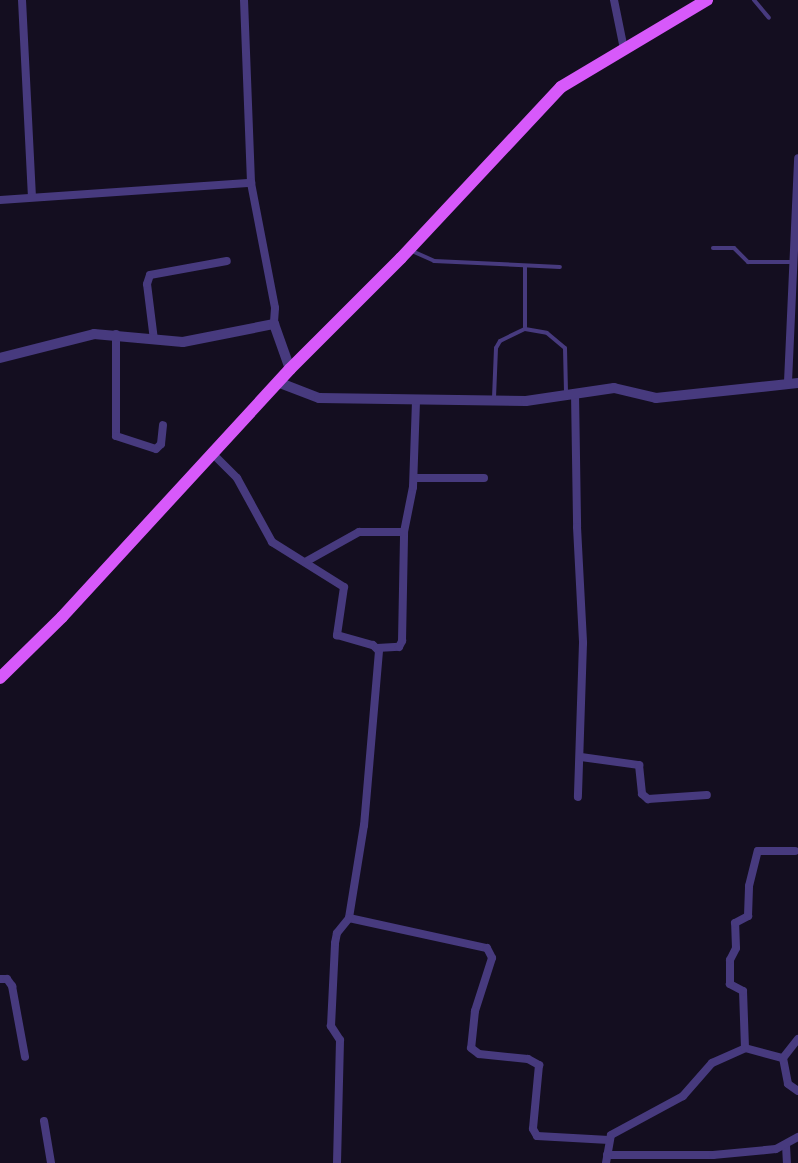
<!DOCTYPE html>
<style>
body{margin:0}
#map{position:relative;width:798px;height:1163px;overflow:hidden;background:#140e20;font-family:"Noto Sans",sans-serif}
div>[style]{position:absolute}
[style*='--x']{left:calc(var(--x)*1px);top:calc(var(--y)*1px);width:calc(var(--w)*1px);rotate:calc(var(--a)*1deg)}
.service>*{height:4px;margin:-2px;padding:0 2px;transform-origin:2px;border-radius:2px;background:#473a7e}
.minor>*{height:8px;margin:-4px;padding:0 4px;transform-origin:4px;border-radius:4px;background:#473a7e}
.tertiary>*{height:10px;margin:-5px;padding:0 5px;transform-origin:5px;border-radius:5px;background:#473a7e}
.primary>*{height:12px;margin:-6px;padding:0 6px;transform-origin:6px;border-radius:6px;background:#d759fa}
span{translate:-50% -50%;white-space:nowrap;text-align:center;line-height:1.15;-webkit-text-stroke:4.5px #140e20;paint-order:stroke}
</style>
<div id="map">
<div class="service">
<div style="--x:754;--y:0;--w:23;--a:50"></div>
<div style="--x:713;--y:248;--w:21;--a:0"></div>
<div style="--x:734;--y:248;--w:20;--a:45"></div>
<div style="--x:748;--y:262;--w:43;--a:0"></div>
<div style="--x:412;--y:251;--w:24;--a:24"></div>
<div style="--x:434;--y:261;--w:126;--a:2.7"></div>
<div style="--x:525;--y:266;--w:63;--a:90"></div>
<div style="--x:494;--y:398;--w:50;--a:-87.7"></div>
<div style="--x:496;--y:348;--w:8;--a:-60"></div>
<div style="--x:500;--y:341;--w:28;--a:-26"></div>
<div style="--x:525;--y:329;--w:22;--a:10"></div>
<div style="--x:547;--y:333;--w:23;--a:40"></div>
<div style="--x:565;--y:348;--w:45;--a:88.7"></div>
</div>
<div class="minor">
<div style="--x:22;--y:0;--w:197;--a:87.1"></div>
<div style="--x:244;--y:0;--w:183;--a:87.8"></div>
<div style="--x:251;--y:183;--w:127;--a:79.1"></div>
<div style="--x:275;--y:308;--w:16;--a:94"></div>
<div style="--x:614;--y:0;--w:50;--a:78.5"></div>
<div style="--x:0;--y:200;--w:252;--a:-3.9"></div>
<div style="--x:116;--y:334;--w:102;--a:90"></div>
<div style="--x:116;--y:436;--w:42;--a:18"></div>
<div style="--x:156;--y:449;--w:7;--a:-45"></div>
<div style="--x:161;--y:444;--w:19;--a:-84"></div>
<div style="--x:154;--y:340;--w:56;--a:-97.1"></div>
<div style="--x:147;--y:284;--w:9;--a:-72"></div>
<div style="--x:150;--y:275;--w:78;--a:-10.3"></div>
<div style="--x:788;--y:382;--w:224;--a:-87.4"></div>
<div style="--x:575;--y:393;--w:134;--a:89.1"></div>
<div style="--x:577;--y:527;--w:116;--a:87"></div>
<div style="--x:583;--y:643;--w:154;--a:91.9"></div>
<div style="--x:213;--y:454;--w:34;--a:45"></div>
<div style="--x:237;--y:478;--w:73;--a:61.3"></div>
<div style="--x:272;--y:542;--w:85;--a:32"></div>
<div style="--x:344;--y:587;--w:49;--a:98.3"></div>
<div style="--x:337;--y:635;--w:37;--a:16"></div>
<div style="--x:373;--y:645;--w:8;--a:45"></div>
<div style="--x:379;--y:651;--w:175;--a:94.9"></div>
<div style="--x:364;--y:825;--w:94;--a:99.2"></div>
<div style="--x:349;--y:918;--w:141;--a:12.3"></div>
<div style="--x:487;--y:948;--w:11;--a:63"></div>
<div style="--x:492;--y:958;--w:56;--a:107.8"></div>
<div style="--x:475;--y:1011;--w:37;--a:96"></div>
<div style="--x:471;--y:1048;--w:10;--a:37"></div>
<div style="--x:479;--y:1054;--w:49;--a:5.8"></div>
<div style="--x:528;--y:1059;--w:13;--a:29"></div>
<div style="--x:539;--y:1065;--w:64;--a:95.4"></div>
<div style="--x:533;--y:1129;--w:8;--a:60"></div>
<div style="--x:537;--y:1136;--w:72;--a:3.2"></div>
<div style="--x:414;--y:478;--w:70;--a:0"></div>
<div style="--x:307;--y:561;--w:60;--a:-29.1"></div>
<div style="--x:359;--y:532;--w:45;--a:0"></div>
<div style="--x:377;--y:648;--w:22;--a:-3"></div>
<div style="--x:399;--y:647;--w:7;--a:-63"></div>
<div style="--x:402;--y:641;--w:109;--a:-88.9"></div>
<div style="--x:404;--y:532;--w:46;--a:-78.7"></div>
<div style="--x:413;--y:487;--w:88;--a:-88"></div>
<div style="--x:581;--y:757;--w:59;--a:7.9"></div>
<div style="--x:639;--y:765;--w:29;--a:84"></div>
<div style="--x:642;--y:794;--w:8;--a:40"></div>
<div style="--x:648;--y:799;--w:59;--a:-3.9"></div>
<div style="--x:0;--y:979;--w:7;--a:0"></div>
<div style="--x:7;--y:979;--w:9;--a:54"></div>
<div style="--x:12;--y:986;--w:72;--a:79.6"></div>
<div style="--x:745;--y:1048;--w:39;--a:15"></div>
<div style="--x:783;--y:1058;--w:26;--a:79"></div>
<div style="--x:788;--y:1084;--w:12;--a:35"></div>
<div style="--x:783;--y:1058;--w:24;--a:-52"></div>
<div style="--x:44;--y:1121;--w:43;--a:80.5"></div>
<div style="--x:786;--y:1145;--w:18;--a:87"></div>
<div style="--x:607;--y:1155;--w:106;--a:0"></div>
<div style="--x:713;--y:1155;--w:63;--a:-5.4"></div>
<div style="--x:776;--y:1149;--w:25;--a:-29"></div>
<div style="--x:337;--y:1163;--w:123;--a:-88.6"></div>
<div style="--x:340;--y:1040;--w:17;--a:-123"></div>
<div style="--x:331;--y:1026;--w:83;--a:-87.2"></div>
<div style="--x:335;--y:943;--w:10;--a:-79"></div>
<div style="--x:337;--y:933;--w:19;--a:-51"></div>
<div style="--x:606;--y:1163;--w:28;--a:-80"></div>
<div style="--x:611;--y:1135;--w:82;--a:-28.4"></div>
<div style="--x:683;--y:1096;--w:44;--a:-48.7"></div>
<div style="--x:712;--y:1063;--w:36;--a:-24"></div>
<div style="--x:745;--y:1048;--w:57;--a:-92"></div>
<div style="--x:743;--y:991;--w:15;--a:-152"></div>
<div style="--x:730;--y:984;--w:24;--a:-90"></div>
<div style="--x:730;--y:960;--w:13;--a:-63"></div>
<div style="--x:736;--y:948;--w:25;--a:-92"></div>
<div style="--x:735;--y:923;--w:15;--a:-28"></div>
<div style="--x:748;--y:916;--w:30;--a:-88"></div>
<div style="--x:749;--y:886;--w:36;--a:-76"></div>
<div style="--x:758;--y:851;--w:37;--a:0"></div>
</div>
<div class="tertiary">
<div style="--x:0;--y:358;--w:97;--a:-14.3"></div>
<div style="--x:94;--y:334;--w:89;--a:5.1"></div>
<div style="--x:183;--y:342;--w:93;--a:-11.2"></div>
<div style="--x:274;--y:324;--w:48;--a:70.4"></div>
<div style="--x:280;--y:383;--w:42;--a:21"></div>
<div style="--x:319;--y:398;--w:207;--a:0.8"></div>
<div style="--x:526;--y:401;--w:89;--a:-8.4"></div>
<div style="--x:614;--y:388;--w:43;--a:13.4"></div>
<div style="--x:656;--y:398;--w:143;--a:-6"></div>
</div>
<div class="primary">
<div style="--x:0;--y:678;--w:87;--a:-44.5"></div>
<div style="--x:62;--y:617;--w:337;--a:-47.4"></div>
<div style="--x:290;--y:369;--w:157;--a:-45"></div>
<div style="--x:401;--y:258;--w:234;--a:-46.9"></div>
<div style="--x:561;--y:87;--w:170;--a:-30.8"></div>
</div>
</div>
